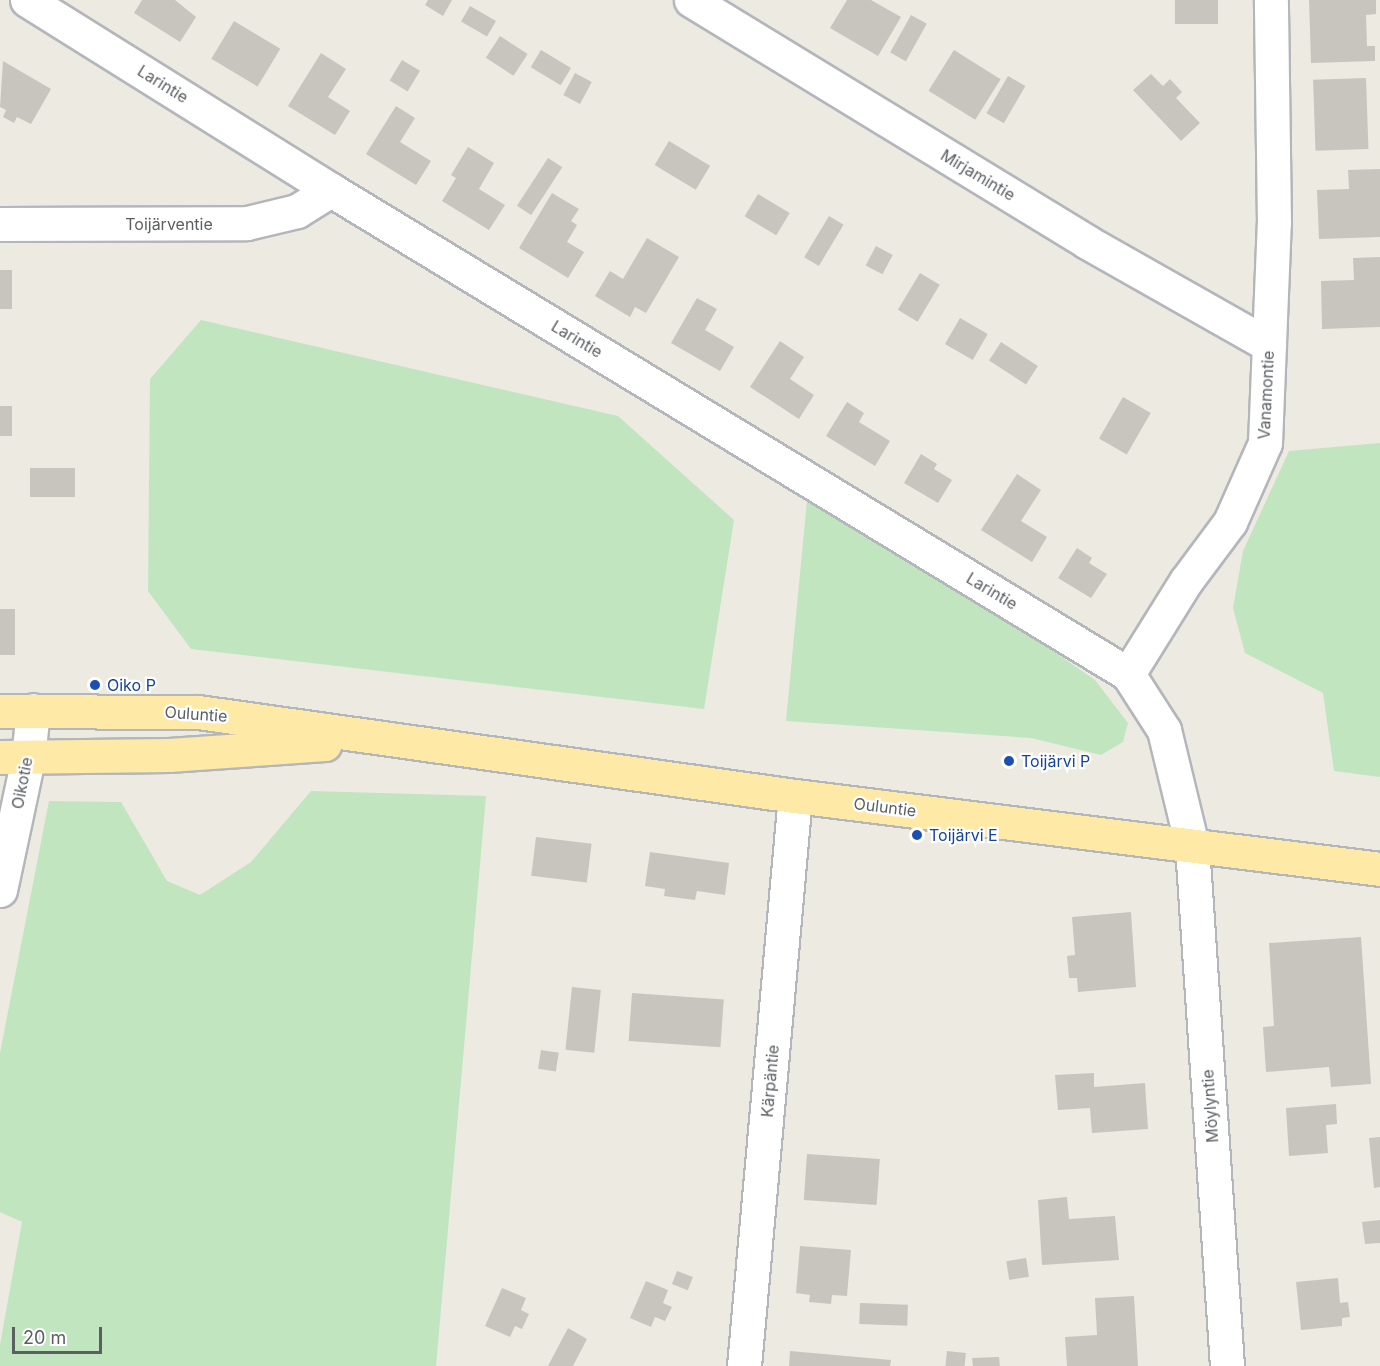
<!DOCTYPE html>
<meta charset="utf-8">
<style>
body{margin:0}
#map{position:relative;width:1380px;height:1366px;overflow:hidden;background:#edeae2;font-family:Inter,sans-serif}
div>[style]{position:absolute}
[style*='--x']{left:calc(var(--x)*1px);top:calc(var(--y)*1px);width:calc(var(--w)*1px);rotate:calc(var(--a)*1deg)}
.green>*{inset:0;background:#c1e5bf}
.building>*{inset:0;background:#c8c5bf;transform-origin:0 0}
.roads{filter:drop-shadow(2px 0 #b3b6ba) drop-shadow(-2px 0 #b3b6ba) drop-shadow(0 2px #b3b6ba) drop-shadow(0 -2px #b3b6ba)}
.minor>*{height:33px;margin:-16.5px;padding:0 16.5px;transform-origin:16.5px;border-radius:16.5px;background:#fff}
.major>*{height:33px;margin:-16.5px;padding:0 16.5px;transform-origin:16.5px;border-radius:16.5px;background:#fee9a7}
.dots>*{width:16px;height:16px;translate:-50% -50%;box-sizing:border-box;border:3px solid #fff;border-radius:50%}
span{translate:-50% -50%;white-space:nowrap;text-align:center;line-height:1.15;-webkit-text-stroke:4.5px #fff;paint-order:stroke}
.street-label{font-size:16px;color:#5b5f63}
.transit-label{font-size:16px;color:#164399}
.left{translate:0 -50%;text-align:left}
.scale{position:absolute;left:12px;top:1327px;width:90px;height:27px;box-sizing:border-box;border:3px solid #5b5f63;border-top:0;padding-left:8px;font-size:18px;line-height:21px;white-space:nowrap;color:#5b5f63;-webkit-text-stroke:4px #fff;paint-order:stroke}
</style>
<div id="map">
<div class="green">
<div style="clip-path:polygon(201px 320px,618px 416px,734px 520px,704px 709px,191px 649px,148px 591px,150px 379px)"></div>
<div style="clip-path:polygon(1380px 443px,1380px 777px,1334px 771px,1323px 693px,1245px 653px,1233px 608px,1243px 551px,1289px 451px)"></div>
<div style="clip-path:polygon(807px 500px,985px 604px,1095px 680px,1128px 723px,1123px 742px,1101px 755px,1031px 738px,786px 721px)"></div>
<div style="clip-path:polygon(311px 791px,486px 796px,436px 1366px,0 1366px,0 1345px,22px 1222px,0 1212px,0 1053px,49px 801px,121px 802px,167px 881px,200px 895px,251px 862px)"></div>
</div>
<div class="building">
<div style="clip-path:polygon(142px 0,175px 0,196px 17px,180px 42px,134px 13px)"></div>
<div style="clip-path:polygon(428px 0,452px 0,443px 16px,425px 5px)"></div>
<div style="clip-path:polygon(847px 0,871px 0,901px 17px,878px 56px,830px 28px)"></div>
<div style="left:1175px;top:0;width:43px;height:24px"></div>
<div style="clip-path:polygon(1309px 0,1376px 0,1376px 14px,1366px 15px,1367px 46px,1375px 46px,1375px 61px,1311px 63px)"></div>
<div style="left:470px;top:6px;width:30px;height:18px;rotate:30deg"></div>
<div style="left:911px;top:15px;width:18px;height:43px;rotate:29deg"></div>
<div style="left:234px;top:21px;width:54px;height:44px;rotate:31deg"></div>
<div style="left:500px;top:36px;width:33px;height:26px;rotate:33deg"></div>
<div style="left:541px;top:50px;width:35px;height:20px;rotate:31deg"></div>
<div style="left:954px;top:50px;width:55px;height:48px;rotate:32deg"></div>
<div style="clip-path:polygon(321px 53px,346px 69px,328px 97px,350px 111px,335px 135px,288px 106px)"></div>
<div style="left:402px;top:60px;width:21px;height:24px;rotate:31deg"></div>
<div style="clip-path:polygon(3px 61px,51px 89px,31px 124px,17px 117px,14px 123px,3px 117px,6px 110px,0 107px)"></div>
<div style="left:575px;top:73px;width:19px;height:25px;rotate:28deg"></div>
<div style="clip-path:polygon(1151px 74px,1163px 86px,1170px 79px,1182px 92px,1176px 98px,1200px 123px,1181px 141px,1133px 90px)"></div>
<div style="left:1008px;top:76px;width:20px;height:43px;rotate:30deg"></div>
<div style="left:1366px;top:78px;width:71px;height:53px;rotate:88deg"></div>
<div style="clip-path:polygon(396px 106px,415px 118px,400px 142px,431px 161px,416px 185px,366px 154px)"></div>
<div style="left:669px;top:141px;width:48px;height:28px;rotate:31deg"></div>
<div style="clip-path:polygon(468px 147px,494px 163px,479px 189px,505px 205px,489px 230px,442px 201px,456px 178px,451px 175px)"></div>
<div style="left:548px;top:158px;width:17px;height:57px;rotate:33deg"></div>
<div style="clip-path:polygon(1380px 169px,1380px 237px,1319px 239px,1317px 190px,1349px 189px,1348px 170px)"></div>
<div style="clip-path:polygon(552px 193px,579px 209px,571px 221px,577px 225px,567px 242px,584px 252px,568px 278px,519px 248px)"></div>
<div style="left:758px;top:194px;width:37px;height:26px;rotate:31deg"></div>
<div style="left:829px;top:216px;width:17px;height:48px;rotate:31deg"></div>
<div style="clip-path:polygon(647px 238px,679px 257px,646px 313px,635px 307px,630px 317px,595px 296px,610px 271px,623px 279px)"></div>
<div style="left:876px;top:246px;width:19px;height:22px;rotate:28deg"></div>
<div style="clip-path:polygon(1380px 257px,1380px 327px,1322px 329px,1321px 281px,1354px 280px,1353px 258px)"></div>
<div style="left:0;top:270px;width:12px;height:39px"></div>
<div style="left:920px;top:273px;width:23px;height:43px;rotate:31deg"></div>
<div style="clip-path:polygon(697px 298px,717px 309px,705px 330px,734px 347px,720px 371px,671px 343px)"></div>
<div style="left:960px;top:318px;width:32px;height:30px;rotate:30deg"></div>
<div style="clip-path:polygon(780px 341px,804px 357px,790px 379px,814px 395px,799px 419px,750px 387px)"></div>
<div style="left:1001px;top:342px;width:44px;height:22px;rotate:33deg"></div>
<div style="left:1123px;top:397px;width:32px;height:48px;rotate:30deg"></div>
<div style="clip-path:polygon(847px 402px,864px 413px,859px 422px,890px 441px,875px 466px,826px 436px)"></div>
<div style="left:0;top:406px;width:12px;height:30px"></div>
<div style="clip-path:polygon(921px 454px,937px 464px,934px 469px,952px 480px,938px 503px,904px 483px)"></div>
<div style="left:30px;top:468px;width:45px;height:29px"></div>
<div style="clip-path:polygon(1017px 474px,1041px 490px,1021px 521px,1047px 537px,1032px 562px,981px 530px)"></div>
<div style="clip-path:polygon(1077px 548px,1092px 558px,1089px 563px,1107px 574px,1091px 598px,1058px 578px)"></div>
<div style="left:0;top:609px;width:15px;height:46px"></div>
<div style="left:536px;top:837px;width:56px;height:39px;rotate:7deg"></div>
<div style="clip-path:polygon(650px 852px,729px 863px,725px 895px,697px 891px,695px 900px,664px 896px,665px 889px,645px 886px)"></div>
<div style="clip-path:polygon(1131px 912px,1136px 987px,1078px 992px,1077px 978px,1069px 978px,1067px 956px,1075px 955px,1072px 917px)"></div>
<div style="clip-path:polygon(1361px 937px,1371px 1084px,1331px 1087px,1329px 1067px,1266px 1072px,1263px 1027px,1274px 1026px,1269px 943px)"></div>
<div style="left:572px;top:987px;width:29px;height:63px;rotate:6deg"></div>
<div style="left:632px;top:993px;width:92px;height:48px;rotate:4deg"></div>
<div style="left:541px;top:1050px;width:18px;height:19px;rotate:9deg"></div>
<div style="clip-path:polygon(1094px 1073px,1094px 1087px,1145px 1083px,1148px 1129px,1092px 1133px,1090px 1108px,1058px 1110px,1055px 1075px)"></div>
<div style="clip-path:polygon(1336px 1104px,1337px 1124px,1326px 1125px,1328px 1153px,1289px 1156px,1286px 1108px)"></div>
<div style="clip-path:polygon(1380px 1137px,1380px 1187px,1374px 1188px,1369px 1138px)"></div>
<div style="left:807px;top:1154px;width:73px;height:46px;rotate:4deg"></div>
<div style="clip-path:polygon(1067px 1197px,1069px 1219px,1115px 1216px,1119px 1260px,1042px 1265px,1038px 1200px)"></div>
<div style="clip-path:polygon(1380px 1220px,1380px 1243px,1365px 1244px,1362px 1222px)"></div>
<div style="clip-path:polygon(800px 1246px,851px 1250px,847px 1296px,832px 1295px,831px 1304px,809px 1302px,810px 1295px,796px 1293px)"></div>
<div style="left:1026px;top:1258px;width:19px;height:20px;rotate:81deg"></div>
<div style="left:677px;top:1271px;width:17px;height:14px;rotate:21deg"></div>
<div style="clip-path:polygon(1338px 1278px,1340px 1303px,1348px 1302px,1350px 1317px,1342px 1318px,1342px 1326px,1301px 1330px,1296px 1282px)"></div>
<div style="clip-path:polygon(646px 1281px,668px 1290px,663px 1303px,672px 1307px,665px 1321px,655px 1317px,651px 1327px,630px 1318px)"></div>
<div style="clip-path:polygon(502px 1288px,526px 1298px,521px 1310px,529px 1314px,522px 1329px,515px 1326px,510px 1337px,485px 1326px)"></div>
<div style="clip-path:polygon(1134px 1296px,1138px 1366px,1067px 1366px,1065px 1337px,1097px 1335px,1095px 1298px)"></div>
<div style="left:860px;top:1303px;width:48px;height:21px;rotate:2deg"></div>
<div style="clip-path:polygon(568px 1328px,587px 1339px,573px 1366px,548px 1366px)"></div>
<div style="clip-path:polygon(790px 1351px,891px 1360px,890px 1366px,789px 1366px)"></div>
<div style="left:947px;top:1351px;width:19px;height:15px;rotate:6deg"></div>
<div style="clip-path:polygon(999px 1357px,1000px 1366px,973px 1366px,972px 1358px)"></div>
</div>
<div class="roads">
<div class="minor">
<div style="--x:27;--y:0;--w:358;--a:32"></div>
<div style="--x:331;--y:190;--w:932;--a:31.27"></div>
<div style="--x:1128;--y:674;--w:67;--a:57.3"></div>
<div style="--x:1164;--y:730;--w:119;--a:76.4"></div>
<div style="--x:1192;--y:846;--w:521;--a:86.15"></div>
<div style="--x:691;--y:0;--w:464;--a:31.4"></div>
<div style="--x:1087;--y:242;--w:209;--a:29.5"></div>
<div style="--x:0;--y:224;--w:247;--a:-0.2"></div>
<div style="--x:247;--y:223;--w:51;--a:-13.5"></div>
<div style="--x:297;--y:211;--w:40;--a:-32"></div>
<div style="--x:1128;--y:674;--w:110;--a:-58.1"></div>
<div style="--x:1186;--y:581;--w:74;--a:-53.3"></div>
<div style="--x:1230;--y:522;--w:86;--a:-66.1"></div>
<div style="--x:1265;--y:443;--w:220;--a:-87.7"></div>
<div style="--x:1274;--y:223;--w:223;--a:-90.8"></div>
<div style="--x:0;--y:890;--w:135;--a:-78"></div>
<div style="--x:28;--y:758;--w:48;--a:-84.1"></div>
<div style="--x:744;--y:1366;--w:572;--a:-84.89"></div>
</div>
<div class="major">
<div style="--x:0;--y:711;--w:198;--a:0.3"></div>
<div style="--x:198;--y:712;--w:603;--a:8.01"></div>
<div style="--x:795;--y:796;--w:590;--a:7.11"></div>
<div style="--x:0;--y:757;--w:169;--a:-0.7"></div>
<div style="--x:169;--y:755;--w:156;--a:-4"></div>
</div>
</div>
<div class="dots">
<div style="left:95px;top:685px;background:#1a4fb4"></div>
<div style="left:1009px;top:761px;background:#1a4fb4"></div>
<div style="left:917px;top:835px;background:#1a4fb4"></div>
</div>
<div class="street-label">
<span style="left:163px;top:84px;rotate:32deg">Larintie</span>
<span style="left:978px;top:175px;rotate:31deg">Mirjamintie</span>
<span style="left:169px;top:224px">Toijärventie</span>
<span style="left:577px;top:339px;rotate:31deg">Larintie</span>
<span style="left:1266px;top:395px;rotate:-87deg">Vanamontie</span>
<span style="left:992px;top:591px;rotate:31deg">Larintie</span>
<span style="left:196px;top:714px;rotate:4deg">Ouluntie</span>
<span style="left:22px;top:783px;rotate:-79deg">Oikotie</span>
<span style="left:885px;top:807px;rotate:7deg">Ouluntie</span>
<span style="left:770px;top:1081px;rotate:-85deg">Kärpäntie</span>
<span style="left:1210px;top:1106px;rotate:-94deg">Möylyntie</span>
</div>
<div class="transit-label">
<span class="left" style="left:107px;top:685px">Oiko P</span>
<span class="left" style="left:1021px;top:761px">Toijärvi P</span>
<span class="left" style="left:929px;top:835px">Toijärvi E</span>
</div>
<div class="scale">20 m</div>
</div>
